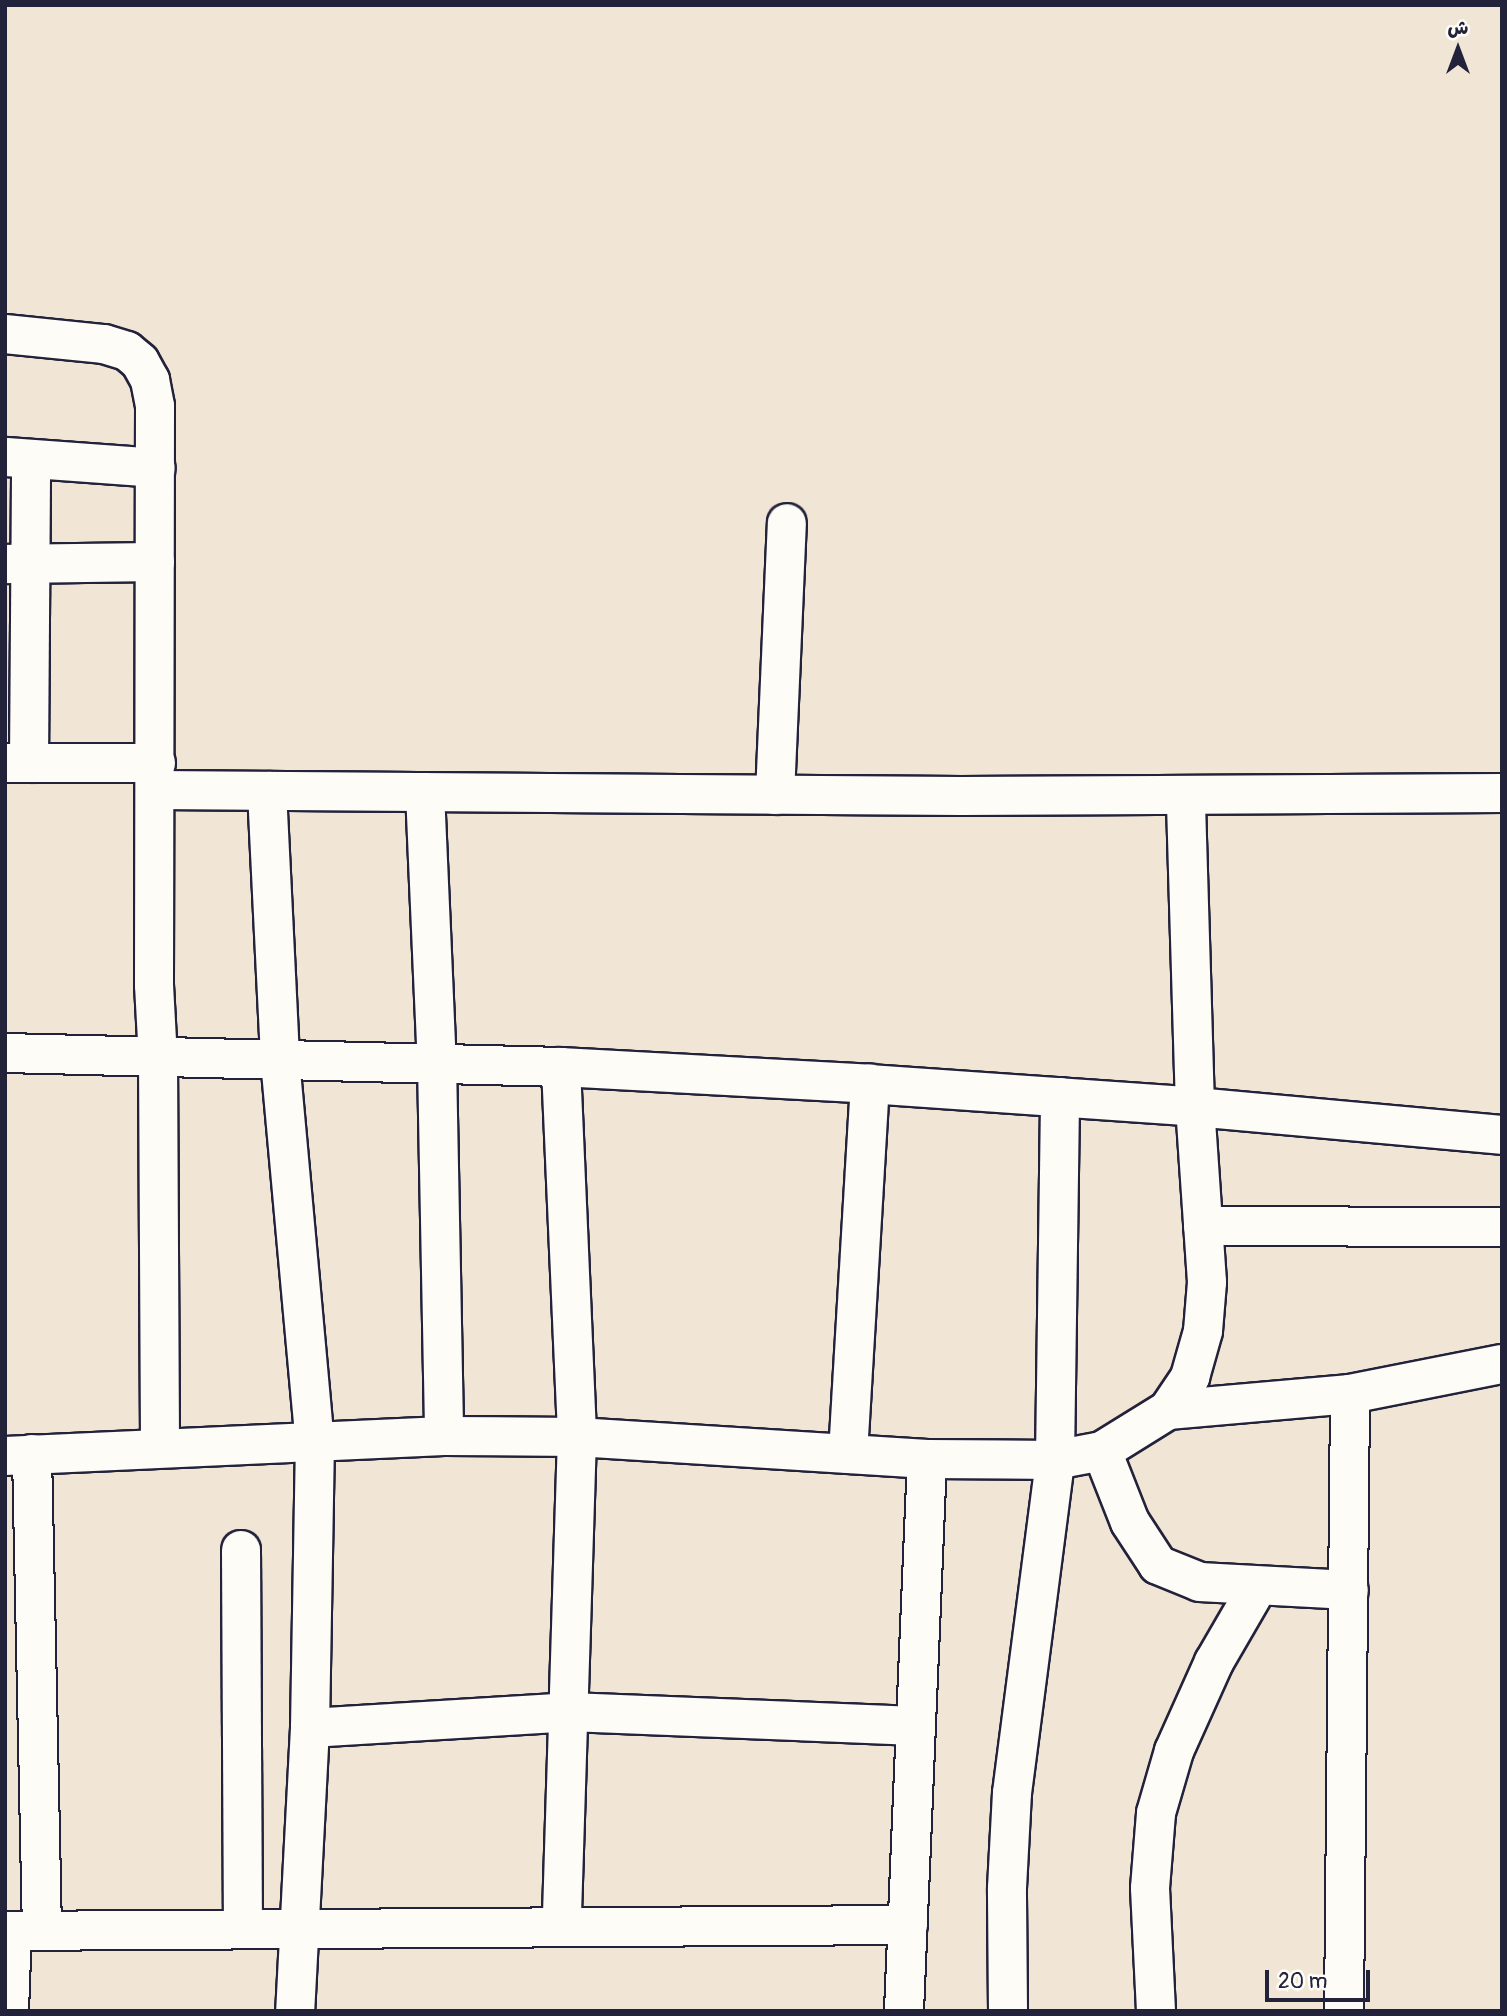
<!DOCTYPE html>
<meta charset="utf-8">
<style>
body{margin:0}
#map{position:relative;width:1507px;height:2016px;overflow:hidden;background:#f1e5d5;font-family:Pangolin,"Playpen Sans Arabic",sans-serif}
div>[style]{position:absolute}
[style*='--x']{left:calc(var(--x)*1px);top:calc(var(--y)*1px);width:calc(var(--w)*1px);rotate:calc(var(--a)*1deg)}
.roads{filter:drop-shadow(2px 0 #22223b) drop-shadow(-2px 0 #22223b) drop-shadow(0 2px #22223b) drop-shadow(0 -2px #22223b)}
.street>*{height:38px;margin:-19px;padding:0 19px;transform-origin:19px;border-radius:19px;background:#fdfcf7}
span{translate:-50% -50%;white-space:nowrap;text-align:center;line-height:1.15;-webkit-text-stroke:5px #fdfcf7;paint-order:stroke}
.frame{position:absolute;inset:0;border:7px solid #22223b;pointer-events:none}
.north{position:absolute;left:1423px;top:14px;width:70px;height:70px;-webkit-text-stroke:5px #fdfcf7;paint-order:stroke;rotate:0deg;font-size:19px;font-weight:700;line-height:28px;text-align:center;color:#22223b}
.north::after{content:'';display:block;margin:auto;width:24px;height:32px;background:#22223b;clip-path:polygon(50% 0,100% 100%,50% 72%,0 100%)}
.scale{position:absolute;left:1265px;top:1970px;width:105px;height:32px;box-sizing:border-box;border:4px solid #22223b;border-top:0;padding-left:9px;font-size:21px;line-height:24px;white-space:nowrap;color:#22223b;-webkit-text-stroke:5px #fdfcf7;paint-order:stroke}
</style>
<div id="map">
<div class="roads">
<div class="street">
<div style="--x:5;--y:334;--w:100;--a:5.8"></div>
<div style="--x:104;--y:344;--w:24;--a:17"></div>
<div style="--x:127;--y:351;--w:17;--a:40"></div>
<div style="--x:140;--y:362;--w:21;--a:61"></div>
<div style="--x:150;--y:380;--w:26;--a:79"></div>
<div style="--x:155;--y:406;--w:579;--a:90.1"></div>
<div style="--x:154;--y:985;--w:73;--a:86.9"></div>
<div style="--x:158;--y:1058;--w:389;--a:89.7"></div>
<div style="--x:7;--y:457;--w:149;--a:4.2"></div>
<div style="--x:7;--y:564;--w:148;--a:-0.8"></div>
<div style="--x:5;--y:763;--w:151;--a:0"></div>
<div style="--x:29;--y:763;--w:304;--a:-89.6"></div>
<div style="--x:156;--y:790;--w:805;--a:0.43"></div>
<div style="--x:961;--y:796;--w:541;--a:-0.32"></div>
<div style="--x:267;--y:791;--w:269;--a:87.2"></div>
<div style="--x:280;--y:1060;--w:383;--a:84.8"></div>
<div style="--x:315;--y:1441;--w:287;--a:91"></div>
<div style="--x:310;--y:1728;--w:283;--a:93"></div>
<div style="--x:425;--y:792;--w:271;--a:87.5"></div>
<div style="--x:437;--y:1063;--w:373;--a:88.9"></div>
<div style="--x:775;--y:795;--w:272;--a:-87.5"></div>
<div style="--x:5;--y:1053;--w:556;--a:1.44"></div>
<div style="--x:561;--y:1067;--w:309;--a:3.1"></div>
<div style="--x:870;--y:1084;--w:326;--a:4"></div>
<div style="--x:1195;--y:1107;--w:308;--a:5.2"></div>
<div style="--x:561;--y:1067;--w:370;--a:87.5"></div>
<div style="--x:577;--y:1437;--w:489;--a:91.8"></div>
<div style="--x:1203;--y:1226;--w:299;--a:0.2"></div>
<div style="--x:1168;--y:1410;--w:183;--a:-5"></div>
<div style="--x:1350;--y:1394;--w:155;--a:-11.2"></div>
<div style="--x:1102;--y:1451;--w:76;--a:68.5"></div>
<div style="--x:1130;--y:1522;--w:51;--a:56.9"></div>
<div style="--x:1158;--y:1565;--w:45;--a:22"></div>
<div style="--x:1200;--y:1582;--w:149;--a:3.1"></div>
<div style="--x:32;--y:1454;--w:476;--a:88.8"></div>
<div style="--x:848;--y:1454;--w:371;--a:-86.6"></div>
<div style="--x:5;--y:1456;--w:439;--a:-2.6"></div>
<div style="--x:444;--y:1436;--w:133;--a:0.4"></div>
<div style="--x:577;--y:1437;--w:351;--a:3.6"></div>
<div style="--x:927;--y:1459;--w:128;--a:0.4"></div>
<div style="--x:1055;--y:1460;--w:48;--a:-10.8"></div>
<div style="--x:1102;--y:1451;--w:78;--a:-31.8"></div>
<div style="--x:1168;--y:1410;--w:40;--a:-56"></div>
<div style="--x:1190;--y:1377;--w:48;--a:-74.2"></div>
<div style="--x:1203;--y:1331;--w:49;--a:-85.3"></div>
<div style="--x:1207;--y:1282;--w:175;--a:-93.9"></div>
<div style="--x:1195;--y:1107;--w:312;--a:-91.7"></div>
<div style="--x:241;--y:1550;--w:379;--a:89.7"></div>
<div style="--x:310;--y:1728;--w:259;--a:-3.5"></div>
<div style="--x:569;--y:1712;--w:347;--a:2.3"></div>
<div style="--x:5;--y:1931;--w:903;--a:-0.38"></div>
<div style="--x:9;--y:2011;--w:80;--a:-87.9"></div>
<div style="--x:904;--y:2011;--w:552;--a:-87.61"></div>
<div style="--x:1008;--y:2011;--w:123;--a:-90.5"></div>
<div style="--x:1007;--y:1888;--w:95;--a:-87"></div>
<div style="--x:1012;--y:1793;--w:336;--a:-82.6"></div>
<div style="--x:1055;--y:1460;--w:363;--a:-89.2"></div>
<div style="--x:1156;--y:2011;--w:123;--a:-92.8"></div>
<div style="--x:1150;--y:1888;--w:75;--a:-85.4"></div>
<div style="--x:1156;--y:1813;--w:65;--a:-73.8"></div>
<div style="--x:1174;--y:1751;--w:98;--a:-65.8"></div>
<div style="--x:1214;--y:1662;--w:88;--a:-59.9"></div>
<div style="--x:1344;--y:2011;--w:617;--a:-89.44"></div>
</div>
</div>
<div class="frame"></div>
<div class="north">ش</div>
<div class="scale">20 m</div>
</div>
